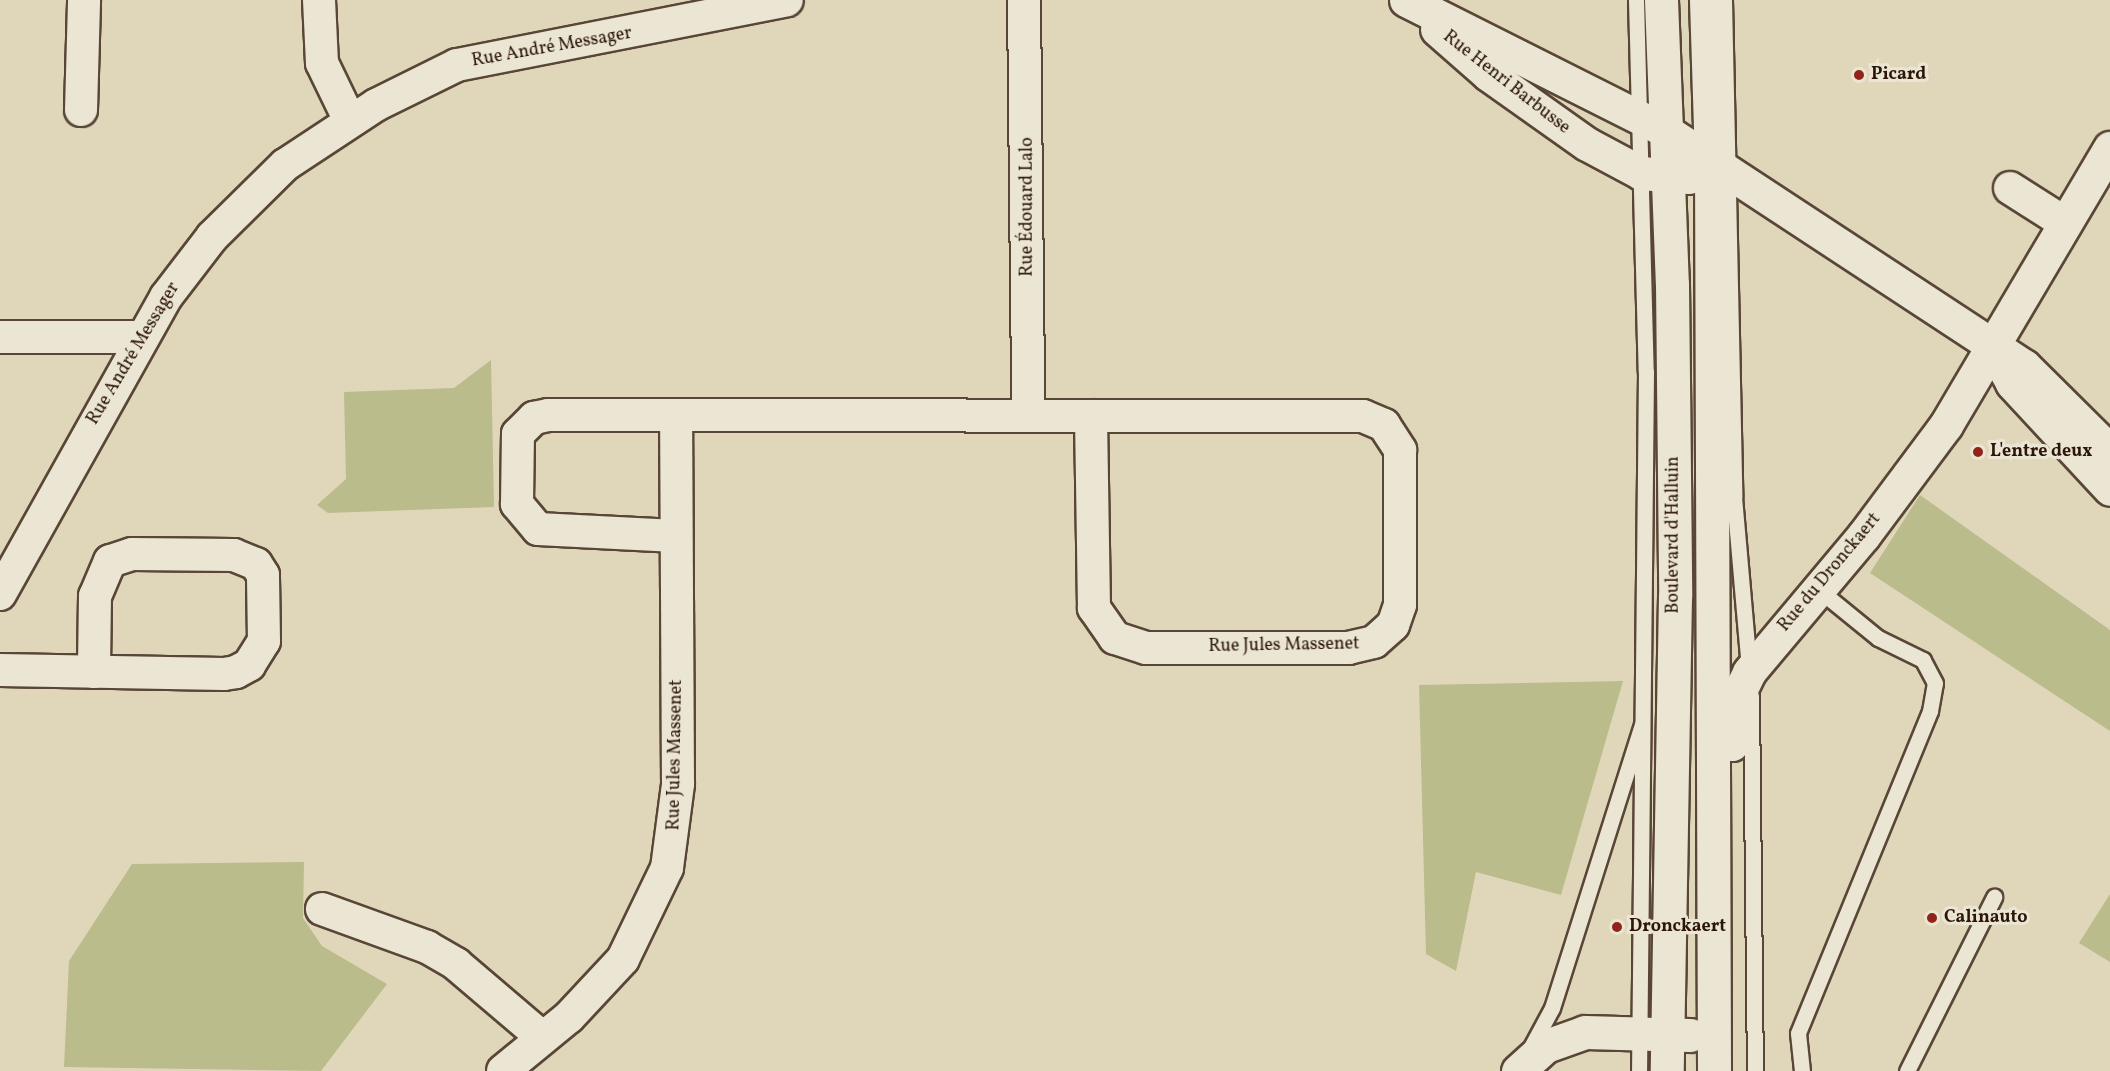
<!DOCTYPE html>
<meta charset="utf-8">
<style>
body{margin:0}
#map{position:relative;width:2110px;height:1071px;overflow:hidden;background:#e0d7bb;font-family:Vollkorn,serif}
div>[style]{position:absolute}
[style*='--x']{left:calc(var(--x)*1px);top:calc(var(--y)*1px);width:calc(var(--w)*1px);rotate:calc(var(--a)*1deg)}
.green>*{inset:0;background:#babc8b}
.roads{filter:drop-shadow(2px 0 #594636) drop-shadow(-2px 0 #594636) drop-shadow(0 2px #594636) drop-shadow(0 -2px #594636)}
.lane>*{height:15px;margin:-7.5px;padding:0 7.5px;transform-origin:7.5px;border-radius:7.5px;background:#ebe5d3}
.street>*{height:32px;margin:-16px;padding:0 16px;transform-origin:16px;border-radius:16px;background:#ebe5d3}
.secondary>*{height:33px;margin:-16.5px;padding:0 16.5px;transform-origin:16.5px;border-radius:16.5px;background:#ebe5d3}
.dots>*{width:16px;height:16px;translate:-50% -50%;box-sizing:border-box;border:3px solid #ebe5d3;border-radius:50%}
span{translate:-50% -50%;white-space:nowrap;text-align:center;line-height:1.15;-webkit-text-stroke:6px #ebe5d3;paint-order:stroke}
.street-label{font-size:18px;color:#2c160a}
.poi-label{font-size:18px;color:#2c160a;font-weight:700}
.left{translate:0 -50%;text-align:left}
</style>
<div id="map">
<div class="green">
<div style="clip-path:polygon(491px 360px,494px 507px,328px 513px,317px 505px,346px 479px,344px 392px,454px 388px)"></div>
<div style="clip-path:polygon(1920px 495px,2110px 630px,2110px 731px,1870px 573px)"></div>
<div style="clip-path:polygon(1623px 681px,1561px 895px,1476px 872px,1456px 971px,1426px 954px,1419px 685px)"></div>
<div style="clip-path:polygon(304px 862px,303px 918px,322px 946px,387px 984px,321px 1071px,64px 1067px,69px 961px,132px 864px)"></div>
<div style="clip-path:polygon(2110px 894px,2110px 962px,2079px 943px)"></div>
</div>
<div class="roads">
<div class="lane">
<div style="--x:1636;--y:0;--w:372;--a:88.5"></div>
<div style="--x:1646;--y:372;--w:699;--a:90.57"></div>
<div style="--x:1724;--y:0;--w:497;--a:88.8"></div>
<div style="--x:1734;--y:497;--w:173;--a:85"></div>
<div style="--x:1751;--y:696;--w:375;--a:89.4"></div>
<div style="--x:1531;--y:1047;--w:44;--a:-61.7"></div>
<div style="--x:1552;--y:1008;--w:298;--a:-72.4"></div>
<div style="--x:1802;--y:1071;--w:38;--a:-96"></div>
<div style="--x:1798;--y:1033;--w:348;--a:-67.7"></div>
<div style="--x:1930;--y:711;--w:28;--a:-80"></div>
<div style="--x:1935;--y:683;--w:26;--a:-118"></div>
<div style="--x:1923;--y:660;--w:50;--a:-153.9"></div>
<div style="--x:1878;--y:638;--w:77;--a:-140.8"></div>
<div style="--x:1907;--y:1071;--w:195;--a:-63.4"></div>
</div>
<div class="street">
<div style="--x:319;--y:0;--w:63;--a:87.3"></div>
<div style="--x:322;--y:63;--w:64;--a:64.2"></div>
<div style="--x:1024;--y:0;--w:415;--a:89.4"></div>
<div style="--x:81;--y:110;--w:110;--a:-88.4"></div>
<div style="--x:2010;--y:188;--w:65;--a:32.5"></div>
<div style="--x:0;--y:337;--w:140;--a:0"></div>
<div style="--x:676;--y:536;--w:138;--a:-177.1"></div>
<div style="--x:538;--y:529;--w:33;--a:-130"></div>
<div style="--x:517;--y:504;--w:70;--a:-89.2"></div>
<div style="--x:518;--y:434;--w:23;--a:-45"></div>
<div style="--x:534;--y:418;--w:14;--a:-12"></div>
<div style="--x:548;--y:415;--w:815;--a:0.07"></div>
<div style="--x:1363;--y:416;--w:23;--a:23"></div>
<div style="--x:1384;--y:425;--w:30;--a:57"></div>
<div style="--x:1400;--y:450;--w:155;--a:90"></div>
<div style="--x:1400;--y:605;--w:21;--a:109"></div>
<div style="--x:1393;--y:625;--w:25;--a:138"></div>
<div style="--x:1374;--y:642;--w:26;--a:167"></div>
<div style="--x:1349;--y:648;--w:203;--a:180"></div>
<div style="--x:1146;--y:648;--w:33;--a:-162"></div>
<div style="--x:1115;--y:638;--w:37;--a:-125"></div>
<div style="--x:1094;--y:608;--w:192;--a:-90.9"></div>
<div style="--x:0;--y:594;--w:340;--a:-60.8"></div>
<div style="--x:166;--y:297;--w:76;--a:-52.5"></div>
<div style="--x:212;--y:237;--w:103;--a:-44.6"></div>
<div style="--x:285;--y:165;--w:109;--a:-33.4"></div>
<div style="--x:376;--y:105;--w:90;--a:-26.3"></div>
<div style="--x:457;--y:65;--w:336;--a:-11.1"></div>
<div style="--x:0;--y:670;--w:224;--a:1"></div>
<div style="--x:224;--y:674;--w:12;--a:-9"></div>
<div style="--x:236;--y:672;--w:15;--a:-28"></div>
<div style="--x:249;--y:665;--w:28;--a:-58"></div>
<div style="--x:264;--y:641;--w:66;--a:-90.9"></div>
<div style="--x:263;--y:575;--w:13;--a:-122"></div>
<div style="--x:256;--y:564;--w:24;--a:-158"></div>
<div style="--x:234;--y:555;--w:102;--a:-179.4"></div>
<div style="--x:132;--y:554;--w:23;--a:162"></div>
<div style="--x:110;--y:561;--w:38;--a:113"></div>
<div style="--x:95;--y:596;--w:76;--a:90.8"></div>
<div style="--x:322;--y:909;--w:112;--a:19.9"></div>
<div style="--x:427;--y:947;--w:34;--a:30"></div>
<div style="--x:456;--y:964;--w:114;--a:40.4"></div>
<div style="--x:503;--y:1071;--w:85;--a:-39.3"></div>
<div style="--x:569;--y:1017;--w:79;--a:-47"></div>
<div style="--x:623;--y:959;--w:101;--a:-64.2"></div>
<div style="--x:667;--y:868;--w:85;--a:-82.5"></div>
<div style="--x:678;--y:784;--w:369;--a:-90.3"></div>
</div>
<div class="secondary">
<div style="--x:1406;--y:0;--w:291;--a:26.7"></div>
<div style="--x:1666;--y:131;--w:428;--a:33.3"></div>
<div style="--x:2024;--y:366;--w:121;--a:44.7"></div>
<div style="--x:1661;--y:0;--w:284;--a:87.8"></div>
<div style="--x:1672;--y:284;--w:312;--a:89.4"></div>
<div style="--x:1675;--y:596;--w:475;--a:91"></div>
<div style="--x:1706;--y:0;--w:161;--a:88.2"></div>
<div style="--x:1711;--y:161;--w:910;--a:89.81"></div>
<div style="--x:1437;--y:29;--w:68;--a:41.4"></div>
<div style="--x:1488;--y:74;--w:121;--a:35.3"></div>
<div style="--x:1587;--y:144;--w:61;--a:28.2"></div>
<div style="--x:1641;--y:173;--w:48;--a:4.8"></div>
<div style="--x:1994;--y:350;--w:38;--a:61"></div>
<div style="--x:2012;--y:383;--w:144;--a:47.2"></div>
<div style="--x:1732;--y:744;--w:49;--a:-83"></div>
<div style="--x:1738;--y:695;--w:25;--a:-64"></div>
<div style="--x:1749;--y:672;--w:179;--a:-50"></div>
<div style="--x:1864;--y:535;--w:137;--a:-53.3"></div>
<div style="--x:1946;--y:425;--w:322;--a:-59.4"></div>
<div style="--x:1518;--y:1071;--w:38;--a:-42"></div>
<div style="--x:1546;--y:1046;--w:41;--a:-19.7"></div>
<div style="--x:1585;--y:1032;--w:105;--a:1.6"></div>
</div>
</div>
<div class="dots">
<div style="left:1859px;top:75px;background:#8f2418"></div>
<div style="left:1978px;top:452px;background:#8f2418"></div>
<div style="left:1932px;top:918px;background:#8f2418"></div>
<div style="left:1617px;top:927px;background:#8f2418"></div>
</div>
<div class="street-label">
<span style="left:552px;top:48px;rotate:-10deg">Rue André Messager</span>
<span style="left:1506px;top:83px;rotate:38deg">Rue Henri Barbusse</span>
<span style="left:1028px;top:207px;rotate:-90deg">Rue Édouard Lalo</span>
<span style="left:134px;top:354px;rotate:-59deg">Rue André Messager</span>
<span style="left:1674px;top:535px;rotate:-90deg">Boulevard d'Halluin</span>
<span style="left:1830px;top:573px;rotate:-50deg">Rue du Dronckaert</span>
<span style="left:1284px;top:646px;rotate:-1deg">Rue Jules Massenet</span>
<span style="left:676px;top:755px;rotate:-89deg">Rue Jules Massenet</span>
</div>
<div class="poi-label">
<span class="left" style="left:1871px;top:75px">Picard</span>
<span class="left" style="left:1990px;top:452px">L'entre deux</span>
<span class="left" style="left:1944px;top:918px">Calinauto</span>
<span class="left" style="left:1629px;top:927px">Dronckaert</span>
</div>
</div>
